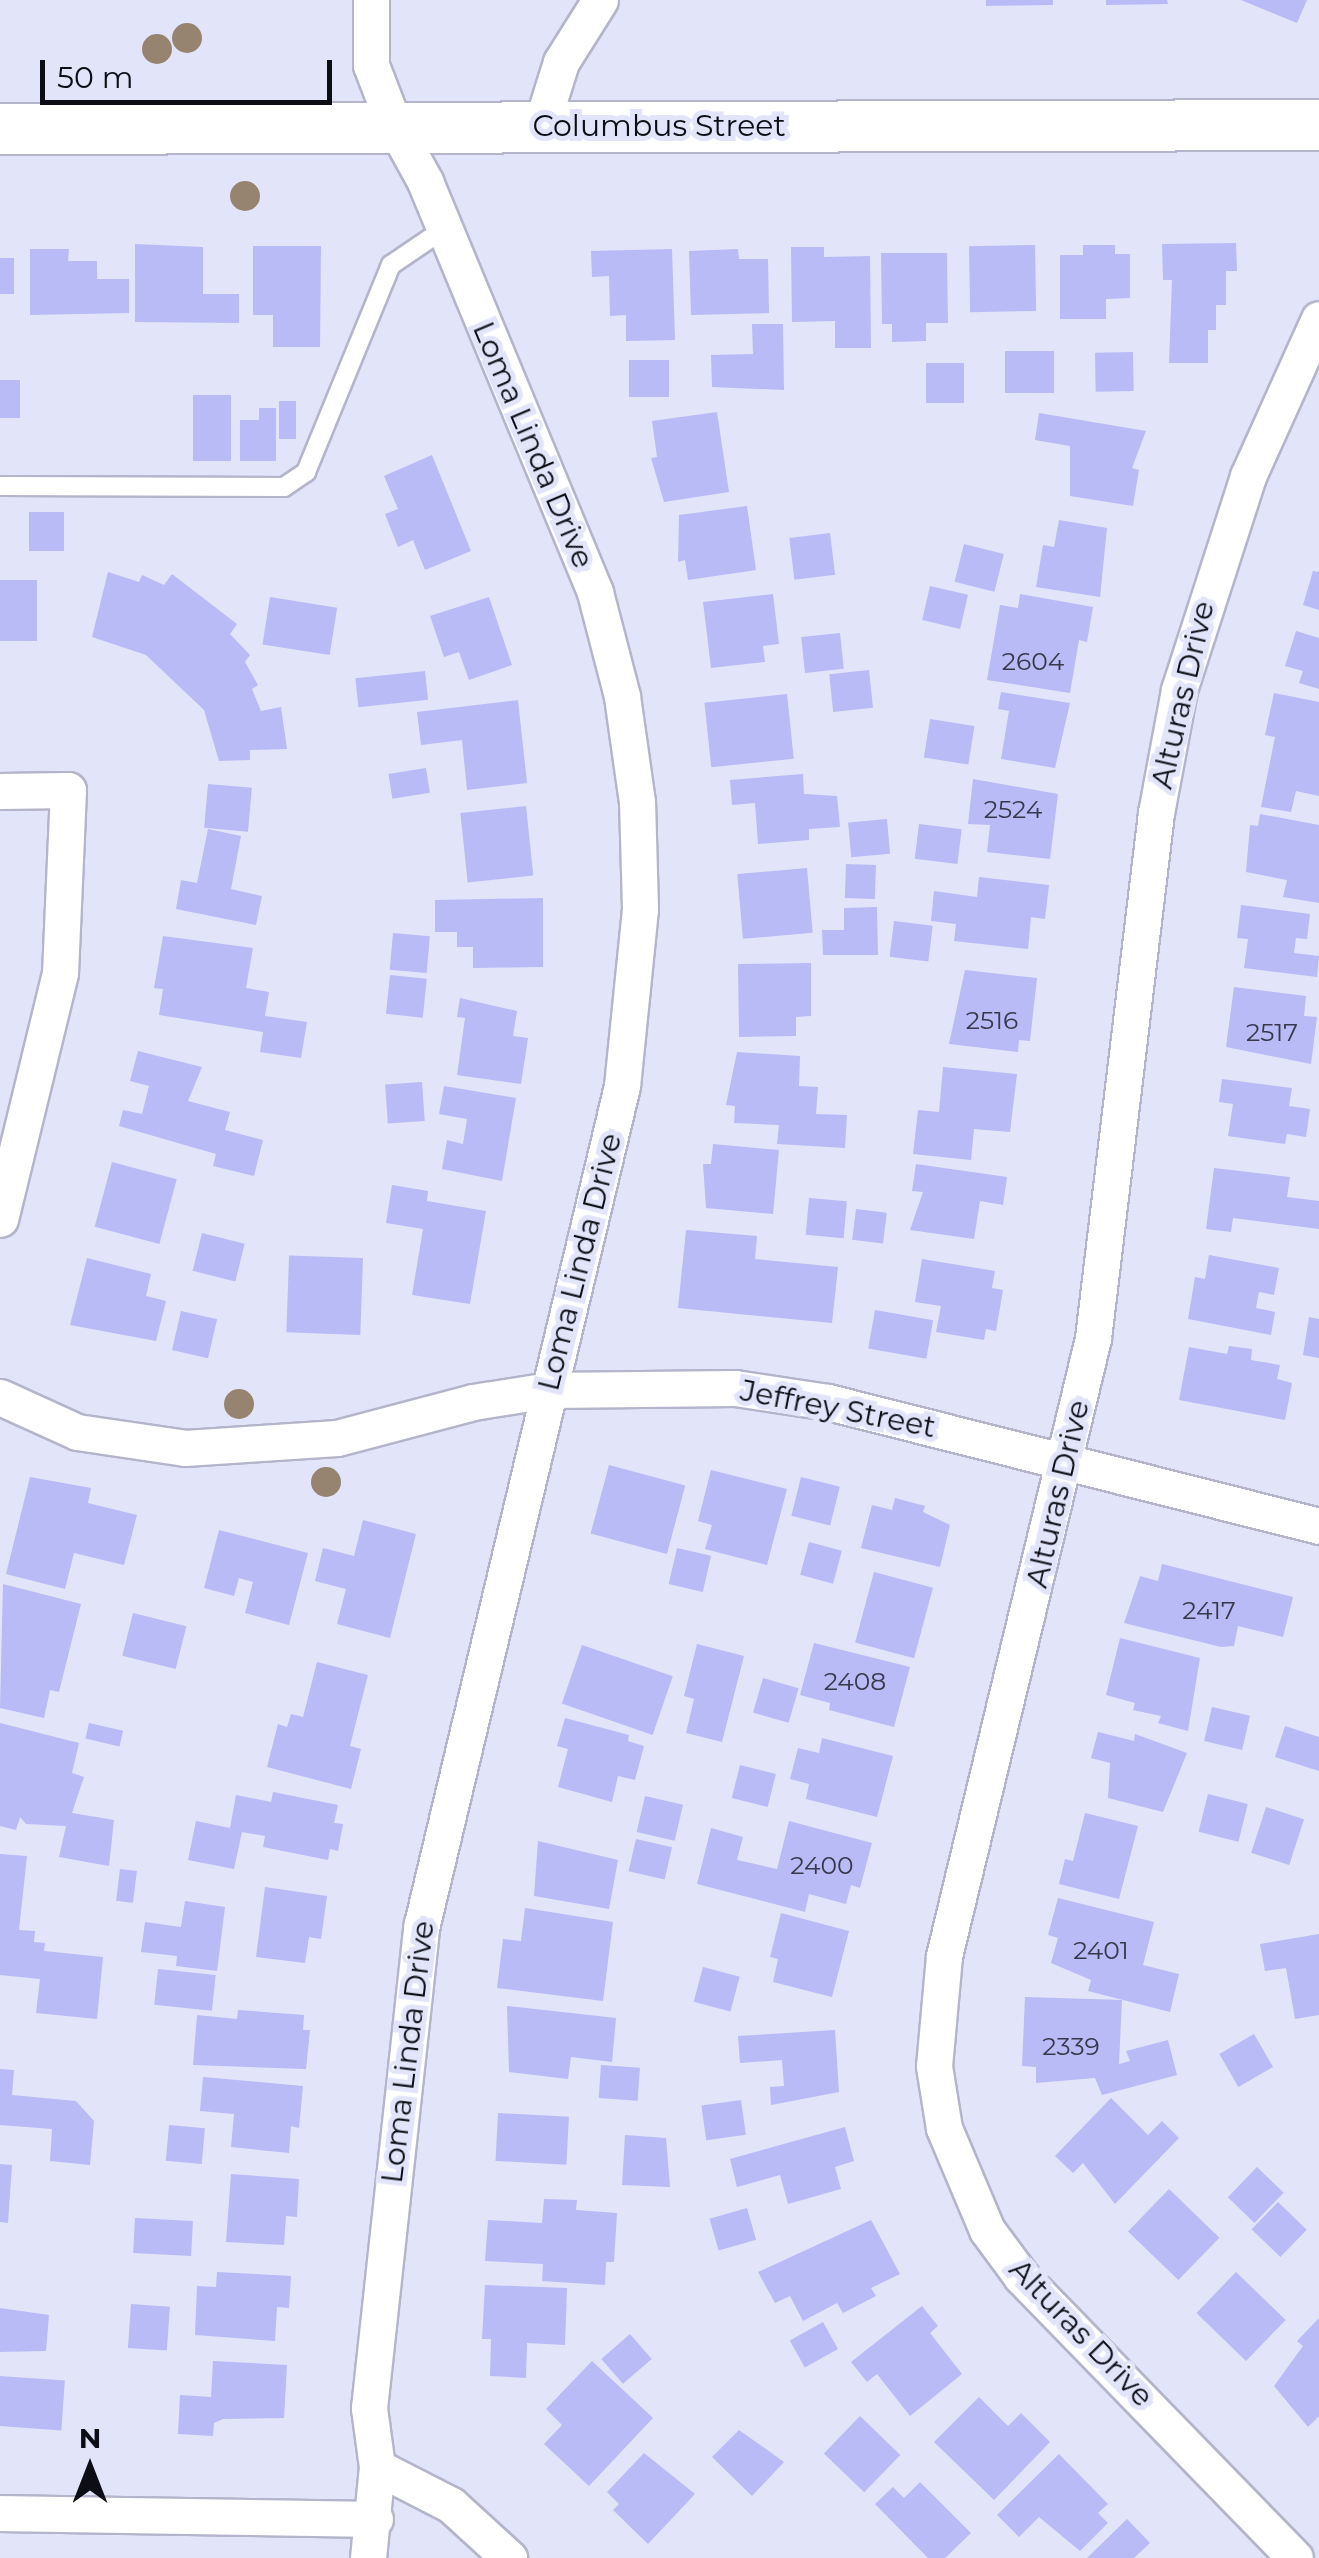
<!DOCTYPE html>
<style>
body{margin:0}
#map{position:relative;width:1319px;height:2558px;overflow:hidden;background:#e2e4fa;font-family:Montserrat,sans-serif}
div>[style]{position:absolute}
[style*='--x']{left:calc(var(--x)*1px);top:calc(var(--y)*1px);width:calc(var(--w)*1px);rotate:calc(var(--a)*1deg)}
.building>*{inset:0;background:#b8bbf5;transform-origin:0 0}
.roads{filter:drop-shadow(2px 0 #b4b5ca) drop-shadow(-2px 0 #b4b5ca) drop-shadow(0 2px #b4b5ca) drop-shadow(0 -2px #b4b5ca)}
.lane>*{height:18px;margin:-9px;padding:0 9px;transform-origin:9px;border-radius:9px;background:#fff}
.street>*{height:35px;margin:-17.5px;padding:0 17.5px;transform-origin:17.5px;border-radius:17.5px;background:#fff}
.secondary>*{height:50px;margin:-25px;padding:0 25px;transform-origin:25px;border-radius:25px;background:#fff}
.trees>*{width:30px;height:30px;margin:-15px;border-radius:50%;background:#968470}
span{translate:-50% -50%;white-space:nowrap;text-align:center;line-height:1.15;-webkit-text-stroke:10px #e2e4fa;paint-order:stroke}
.number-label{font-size:25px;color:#38384d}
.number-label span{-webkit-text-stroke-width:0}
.street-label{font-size:30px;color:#0d0d15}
.north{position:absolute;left:40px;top:2418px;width:100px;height:100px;-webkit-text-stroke:8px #e2e4fa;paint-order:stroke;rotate:0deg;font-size:28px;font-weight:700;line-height:40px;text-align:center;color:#0d0d15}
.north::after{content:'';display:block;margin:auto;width:35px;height:45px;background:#0d0d15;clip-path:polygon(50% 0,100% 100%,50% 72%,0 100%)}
.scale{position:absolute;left:40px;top:60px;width:292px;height:45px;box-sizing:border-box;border:5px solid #0d0d15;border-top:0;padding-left:12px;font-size:30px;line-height:35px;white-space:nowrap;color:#0d0d15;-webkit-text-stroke:8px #e2e4fa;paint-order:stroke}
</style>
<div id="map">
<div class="building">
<div style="clip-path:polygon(986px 0,1053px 0,1053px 5px,986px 6px)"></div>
<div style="clip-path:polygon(1106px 0,1167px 0,1168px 4px,1106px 5px)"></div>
<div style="clip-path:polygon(1241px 0,1307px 0,1297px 23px)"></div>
<div style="clip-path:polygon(1236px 243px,1237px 271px,1226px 271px,1226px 305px,1216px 305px,1216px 330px,1208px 330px,1208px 363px,1169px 363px,1172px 280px,1163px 280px,1162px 244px)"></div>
<div style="clip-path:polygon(135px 244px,203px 247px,203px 294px,239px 294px,239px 323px,135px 322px)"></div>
<div style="left:1035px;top:245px;width:66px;height:66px;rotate:89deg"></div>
<div style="clip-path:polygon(1083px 245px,1115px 245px,1115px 254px,1130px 254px,1130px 298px,1106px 299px,1106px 319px,1060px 319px,1060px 255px,1083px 255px)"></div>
<div style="clip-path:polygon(253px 246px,321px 246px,320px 347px,273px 347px,273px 315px,253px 315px)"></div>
<div style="clip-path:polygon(791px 247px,824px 247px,824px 257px,870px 256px,871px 348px,835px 348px,835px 321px,792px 322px)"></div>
<div style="clip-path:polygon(30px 249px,69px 249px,68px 261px,97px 261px,97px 279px,129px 279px,129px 313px,30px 315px)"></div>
<div style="clip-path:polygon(672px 249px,675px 340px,626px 341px,626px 315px,610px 316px,609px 276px,592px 277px,591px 251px)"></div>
<div style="clip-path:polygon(738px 249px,739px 259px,768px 259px,769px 313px,691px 315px,689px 251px)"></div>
<div style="clip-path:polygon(881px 253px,947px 253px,948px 323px,926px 323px,926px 341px,892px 342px,892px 324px,882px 324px)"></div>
<div style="left:0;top:258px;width:14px;height:36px"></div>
<div style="clip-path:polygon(752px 324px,783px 324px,784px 390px,712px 387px,711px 355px,753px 354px)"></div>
<div style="left:1054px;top:351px;width:42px;height:49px;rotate:90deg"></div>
<div style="left:1133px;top:352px;width:39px;height:38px;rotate:89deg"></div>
<div style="left:629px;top:360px;width:40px;height:37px"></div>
<div style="left:926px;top:363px;width:38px;height:40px"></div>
<div style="left:0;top:380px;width:20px;height:38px"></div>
<div style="left:193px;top:395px;width:38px;height:66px"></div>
<div style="left:279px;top:401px;width:17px;height:38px"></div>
<div style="clip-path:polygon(259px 408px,276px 408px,276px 461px,240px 461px,240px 420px,259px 420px)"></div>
<div style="clip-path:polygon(717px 412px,729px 492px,664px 502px,651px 458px,657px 457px,652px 421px)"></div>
<div style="clip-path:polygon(1039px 413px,1146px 431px,1132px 468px,1139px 470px,1133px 506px,1070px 496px,1070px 446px,1035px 440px)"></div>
<div style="clip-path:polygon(432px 455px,471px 551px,425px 570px,413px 540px,398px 547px,385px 514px,398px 509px,384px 476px)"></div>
<div style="clip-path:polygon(747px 506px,756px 570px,688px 580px,685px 560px,678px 562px,679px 515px)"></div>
<div style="left:29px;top:512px;width:35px;height:39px"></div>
<div style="clip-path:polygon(1059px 520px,1107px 528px,1100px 597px,1036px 587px,1043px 545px,1054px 547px)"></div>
<div style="left:830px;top:533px;width:42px;height:41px;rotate:83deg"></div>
<div style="left:964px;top:544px;width:41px;height:39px;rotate:14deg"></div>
<div style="clip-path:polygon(1313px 571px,1319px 572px,1319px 610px,1303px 605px)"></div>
<div style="clip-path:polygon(108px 572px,139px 582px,142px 575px,164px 585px,172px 574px,237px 624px,230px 634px,250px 655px,245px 662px,258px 685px,252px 689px,261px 711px,281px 707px,287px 749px,250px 750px,250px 760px,219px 761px,204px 710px,146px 655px,92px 637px)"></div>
<div style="left:0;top:580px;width:37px;height:61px"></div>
<div style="left:930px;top:586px;width:39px;height:35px;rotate:13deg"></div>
<div style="clip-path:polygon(773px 594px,779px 644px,763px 646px,765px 662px,711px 668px,703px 602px)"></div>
<div style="clip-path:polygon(1020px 594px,1093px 607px,1087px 642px,1079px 640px,1070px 693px,987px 680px,1000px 605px,1018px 608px)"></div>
<div style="left:270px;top:597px;width:68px;height:48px;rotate:9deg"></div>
<div style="clip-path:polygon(489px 597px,512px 665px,469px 680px,459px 652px,444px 657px,430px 616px)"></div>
<div style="clip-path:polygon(1296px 631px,1319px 638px,1319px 689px,1299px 683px,1303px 671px,1285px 666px)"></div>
<div style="left:840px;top:633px;width:36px;height:39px;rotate:84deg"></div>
<div style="left:869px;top:670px;width:38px;height:40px;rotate:84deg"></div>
<div style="left:425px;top:671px;width:29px;height:70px;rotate:84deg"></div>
<div style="clip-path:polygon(1001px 692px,1070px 703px,1055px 768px,1001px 759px,1009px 711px,998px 709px)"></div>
<div style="clip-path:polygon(1274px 693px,1319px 702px,1319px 796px,1296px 791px,1291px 812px,1261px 807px,1275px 737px,1265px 735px)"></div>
<div style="left:787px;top:694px;width:65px;height:83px;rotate:84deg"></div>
<div style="clip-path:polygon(518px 700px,527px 783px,467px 790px,462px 740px,421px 745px,417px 712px)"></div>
<div style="left:930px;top:719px;width:45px;height:39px;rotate:9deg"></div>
<div style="left:426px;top:768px;width:25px;height:38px;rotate:81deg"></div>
<div style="clip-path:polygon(803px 774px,804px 794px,837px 796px,840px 827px,809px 829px,809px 840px,758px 844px,755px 803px,732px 805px,730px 780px)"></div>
<div style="clip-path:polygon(973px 779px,1058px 794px,1050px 859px,987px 852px,990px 825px,968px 824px)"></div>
<div style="left:208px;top:784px;width:44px;height:44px;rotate:5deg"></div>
<div style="left:526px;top:806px;width:70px;height:66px;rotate:84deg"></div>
<div style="clip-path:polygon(1260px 814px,1319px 825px,1319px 903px,1283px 897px,1287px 880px,1246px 872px,1250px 825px,1258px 826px)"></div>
<div style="left:887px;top:819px;width:35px;height:39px;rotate:85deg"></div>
<div style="left:919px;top:824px;width:43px;height:35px;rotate:7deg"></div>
<div style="clip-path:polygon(208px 829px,241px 836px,231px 889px,262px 896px,256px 925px,176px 909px,181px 880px,197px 883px)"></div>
<div style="left:846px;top:864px;width:30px;height:34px;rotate:2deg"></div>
<div style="left:807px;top:868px;width:65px;height:70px;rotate:85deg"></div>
<div style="clip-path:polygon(979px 877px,1049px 885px,1045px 919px,1031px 917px,1028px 949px,954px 941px,956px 924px,931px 921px,934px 891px,977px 897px)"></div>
<div style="clip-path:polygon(543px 898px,543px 967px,473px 968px,473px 947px,457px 947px,457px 932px,435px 932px,435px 900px)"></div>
<div style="clip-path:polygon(1241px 905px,1310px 914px,1307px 939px,1296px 938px,1294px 953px,1319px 956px,1317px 977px,1244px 968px,1248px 939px,1237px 938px)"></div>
<div style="clip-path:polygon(877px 907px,878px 955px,823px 955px,822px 930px,844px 930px,844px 908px)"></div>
<div style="left:894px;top:921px;width:39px;height:36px;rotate:7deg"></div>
<div style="left:393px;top:933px;width:37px;height:37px;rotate:5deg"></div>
<div style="clip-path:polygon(163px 936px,253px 948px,246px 988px,269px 992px,265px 1016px,307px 1022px,301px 1058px,260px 1052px,263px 1032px,159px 1015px,163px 989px,154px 988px)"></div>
<div style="clip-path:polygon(811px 963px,811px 1016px,796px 1017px,796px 1036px,739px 1037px,738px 964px)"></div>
<div style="clip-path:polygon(965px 970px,1037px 978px,1030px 1041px,1019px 1040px,1018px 1052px,949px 1044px)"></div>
<div style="left:390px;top:975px;width:37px;height:39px;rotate:6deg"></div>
<div style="clip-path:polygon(1234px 987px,1306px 996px,1304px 1016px,1317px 1017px,1311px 1064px,1226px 1047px)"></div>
<div style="clip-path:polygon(460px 998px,517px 1011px,513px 1036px,528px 1038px,521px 1084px,457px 1075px,465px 1018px,457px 1017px)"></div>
<div style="clip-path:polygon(138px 1051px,202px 1067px,188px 1101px,230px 1112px,225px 1130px,263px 1140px,254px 1176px,213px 1166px,216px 1154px,119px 1126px,123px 1110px,142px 1114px,149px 1086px,130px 1081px)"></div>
<div style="clip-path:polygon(737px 1052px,800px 1056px,799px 1086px,818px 1087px,816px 1114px,847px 1115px,845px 1148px,777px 1144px,779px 1125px,734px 1123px,735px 1106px,726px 1105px)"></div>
<div style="clip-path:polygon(943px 1067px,1017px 1074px,1010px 1132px,974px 1129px,971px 1160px,913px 1154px,918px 1110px,939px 1112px)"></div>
<div style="clip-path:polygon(1222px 1079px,1292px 1088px,1289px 1106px,1310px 1109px,1306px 1137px,1287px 1134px,1285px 1144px,1228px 1136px,1233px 1104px,1219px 1102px)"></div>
<div style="left:422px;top:1082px;width:39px;height:37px;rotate:86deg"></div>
<div style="clip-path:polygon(444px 1086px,516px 1098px,502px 1181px,442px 1169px,447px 1140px,463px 1144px,467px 1119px,439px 1114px)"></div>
<div style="clip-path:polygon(713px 1144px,779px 1150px,773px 1214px,706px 1208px,703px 1164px,711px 1164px)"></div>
<div style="left:112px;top:1162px;width:67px;height:67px;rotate:15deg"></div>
<div style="clip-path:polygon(916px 1164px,1007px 1177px,1003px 1205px,980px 1201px,974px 1239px,910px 1230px,923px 1192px,912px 1191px)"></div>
<div style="clip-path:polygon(1214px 1168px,1290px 1177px,1287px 1197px,1319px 1201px,1319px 1229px,1233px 1218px,1231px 1232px,1206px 1229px)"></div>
<div style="clip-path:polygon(392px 1185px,428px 1191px,427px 1201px,486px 1211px,470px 1304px,412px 1295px,423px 1229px,386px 1223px)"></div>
<div style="left:809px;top:1198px;width:38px;height:37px;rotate:5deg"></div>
<div style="left:856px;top:1209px;width:31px;height:31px;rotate:7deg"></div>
<div style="clip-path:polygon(686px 1230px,757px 1236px,755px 1259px,838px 1267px,832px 1323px,678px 1308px)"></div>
<div style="left:202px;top:1233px;width:44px;height:39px;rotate:14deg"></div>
<div style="clip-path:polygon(1209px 1255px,1279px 1268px,1274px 1295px,1259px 1292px,1256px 1308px,1275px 1312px,1271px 1335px,1188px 1319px,1195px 1277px,1205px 1279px)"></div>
<div style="clip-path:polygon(87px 1258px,151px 1274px,146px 1296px,166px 1301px,156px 1341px,70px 1325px)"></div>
<div style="left:363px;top:1258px;width:77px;height:74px;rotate:92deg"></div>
<div style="clip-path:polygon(922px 1259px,995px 1271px,992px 1288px,1003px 1290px,996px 1331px,986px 1329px,984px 1340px,936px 1332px,941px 1306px,915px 1302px)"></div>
<div style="left:875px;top:1310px;width:59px;height:39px;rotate:10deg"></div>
<div style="left:181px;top:1311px;width:37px;height:40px;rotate:13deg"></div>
<div style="clip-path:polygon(1309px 1317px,1319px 1319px,1319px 1358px,1303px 1355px)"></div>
<div style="clip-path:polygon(1229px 1346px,1252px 1349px,1251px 1360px,1280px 1365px,1277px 1379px,1292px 1383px,1285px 1420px,1179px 1400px,1189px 1347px,1227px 1354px)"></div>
<div style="left:609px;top:1465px;width:79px;height:71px;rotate:15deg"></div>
<div style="clip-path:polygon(711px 1470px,787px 1489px,767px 1565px,705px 1549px,712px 1525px,698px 1521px)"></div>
<div style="clip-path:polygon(30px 1477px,91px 1488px,88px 1503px,137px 1515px,124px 1565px,74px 1553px,65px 1589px,6px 1574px)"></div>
<div style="left:801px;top:1477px;width:40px;height:40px;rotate:14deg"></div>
<div style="clip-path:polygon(895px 1498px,925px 1506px,923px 1512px,950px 1525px,940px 1567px,861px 1548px,872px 1505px,892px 1510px)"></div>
<div style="clip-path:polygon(363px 1520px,416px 1534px,390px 1638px,337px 1624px,346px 1589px,315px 1581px,323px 1548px,354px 1556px)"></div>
<div style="clip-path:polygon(219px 1530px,308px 1553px,289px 1625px,245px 1613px,253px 1582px,239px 1578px,234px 1596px,204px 1588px)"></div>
<div style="left:809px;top:1542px;width:34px;height:34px;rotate:15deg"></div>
<div style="left:677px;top:1548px;width:35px;height:37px;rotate:13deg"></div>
<div style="clip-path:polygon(1162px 1564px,1293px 1597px,1283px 1637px,1238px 1626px,1234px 1646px,1221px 1647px,1124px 1623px,1140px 1576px,1158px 1581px)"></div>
<div style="left:874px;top:1572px;width:61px;height:73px;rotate:15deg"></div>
<div style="clip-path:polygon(3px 1584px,81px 1604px,59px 1692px,50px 1690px,44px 1718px,0 1708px)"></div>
<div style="left:133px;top:1613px;width:55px;height:44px;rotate:14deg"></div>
<div style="clip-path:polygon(1120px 1638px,1200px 1658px,1188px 1731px,1158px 1723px,1161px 1716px,1133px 1710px,1135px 1703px,1106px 1695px)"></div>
<div style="clip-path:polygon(814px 1643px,910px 1667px,894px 1727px,829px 1710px,830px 1703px,800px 1695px)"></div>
<div style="clip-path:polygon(697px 1644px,744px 1656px,722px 1742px,686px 1733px,694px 1699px,684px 1696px)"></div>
<div style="left:582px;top:1645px;width:96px;height:62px;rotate:19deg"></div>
<div style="clip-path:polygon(317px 1662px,368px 1675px,350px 1746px,361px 1749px,351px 1789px,267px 1767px,278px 1724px,287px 1727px,291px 1714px,303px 1717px)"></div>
<div style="left:763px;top:1678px;width:37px;height:36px;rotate:16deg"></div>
<div style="left:1212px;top:1707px;width:39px;height:35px;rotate:13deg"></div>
<div style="clip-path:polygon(565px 1718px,629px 1735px,628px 1741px,644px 1746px,635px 1780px,618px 1776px,612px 1802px,558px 1787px,568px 1749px,557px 1746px)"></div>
<div style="clip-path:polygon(0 1723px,79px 1743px,72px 1773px,84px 1777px,72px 1813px,114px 1820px,109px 1866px,59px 1857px,66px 1826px,26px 1824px,20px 1817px,16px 1830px,0 1826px)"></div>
<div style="left:89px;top:1723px;width:35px;height:16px;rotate:13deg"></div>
<div style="clip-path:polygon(1285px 1726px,1319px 1737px,1319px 1771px,1275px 1757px)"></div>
<div style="clip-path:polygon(1098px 1732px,1134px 1741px,1135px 1734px,1187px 1753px,1163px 1812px,1108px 1798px,1110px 1763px,1091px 1758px)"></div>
<div style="clip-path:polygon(822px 1738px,893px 1756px,877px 1817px,806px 1799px,809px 1784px,790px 1779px,798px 1748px,819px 1753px)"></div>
<div style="left:740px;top:1765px;width:37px;height:34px;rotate:14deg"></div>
<div style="clip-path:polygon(273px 1792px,338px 1805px,334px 1823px,343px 1824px,338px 1851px,330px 1849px,328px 1860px,263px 1847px,265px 1836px,242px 1832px,234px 1869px,188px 1860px,196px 1821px,230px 1828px,236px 1795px,271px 1802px)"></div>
<div style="left:1208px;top:1794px;width:41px;height:39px;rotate:14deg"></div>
<div style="left:645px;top:1796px;width:39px;height:37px;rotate:13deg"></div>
<div style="left:1266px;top:1807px;width:40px;height:48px;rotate:18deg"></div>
<div style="clip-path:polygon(1085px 1813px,1138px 1826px,1119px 1899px,1059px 1884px,1065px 1859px,1073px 1861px)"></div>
<div style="clip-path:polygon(789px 1821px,872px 1843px,860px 1888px,851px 1885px,846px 1904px,809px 1894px,805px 1912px,697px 1884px,711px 1828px,743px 1837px,737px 1860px,777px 1869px)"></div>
<div style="left:636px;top:1839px;width:37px;height:33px;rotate:13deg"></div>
<div style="clip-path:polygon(538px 1841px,618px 1860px,609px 1909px,534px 1896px)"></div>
<div style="clip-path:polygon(0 1854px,27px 1856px,19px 1930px,35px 1931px,34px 1942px,45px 1943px,44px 1951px,103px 1957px,97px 2019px,36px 2013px,40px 1979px,0 1975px)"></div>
<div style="left:120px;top:1869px;width:17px;height:32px;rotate:7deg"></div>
<div style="clip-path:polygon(265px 1887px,327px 1896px,321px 1939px,309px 1937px,305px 1963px,256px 1957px)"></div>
<div style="clip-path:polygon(1058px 1898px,1154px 1922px,1143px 1965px,1179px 1974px,1170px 2012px,1088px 1991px,1091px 1980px,1051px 1963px,1058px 1938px,1048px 1935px)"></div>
<div style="clip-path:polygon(185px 1901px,225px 1907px,217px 1971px,176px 1966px,177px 1956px,141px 1952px,145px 1922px,181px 1927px)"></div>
<div style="clip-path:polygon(525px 1908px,613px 1922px,603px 2001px,497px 1988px,503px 1939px,521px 1941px)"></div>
<div style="clip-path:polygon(781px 1913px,849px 1931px,832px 1997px,773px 1982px,778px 1959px,770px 1957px)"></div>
<div style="clip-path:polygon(1319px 1934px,1319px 2015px,1295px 2019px,1286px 1968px,1265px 1971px,1260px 1944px)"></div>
<div style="left:703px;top:1967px;width:38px;height:36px;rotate:15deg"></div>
<div style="left:158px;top:1969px;width:58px;height:36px;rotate:6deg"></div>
<div style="clip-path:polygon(1025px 1997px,1122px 2000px,1119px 2064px,1130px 2061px,1126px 2051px,1168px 2040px,1177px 2075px,1102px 2095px,1095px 2078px,1036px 2083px,1036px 2067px,1022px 2066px)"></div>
<div style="clip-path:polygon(507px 2006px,616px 2018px,612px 2062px,571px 2057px,568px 2079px,509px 2072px)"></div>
<div style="clip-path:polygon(238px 2010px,304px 2015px,303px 2030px,310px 2030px,306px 2069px,193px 2065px,197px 2015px,237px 2019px)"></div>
<div style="clip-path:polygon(835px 2030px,839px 2092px,771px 2105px,770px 2087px,784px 2086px,782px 2060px,740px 2063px,738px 2036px)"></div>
<div style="left:1254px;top:2034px;width:38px;height:40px;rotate:60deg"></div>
<div style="left:601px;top:2065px;width:39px;height:33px;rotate:4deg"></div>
<div style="clip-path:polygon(0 2069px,14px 2070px,12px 2095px,76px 2101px,94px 2121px,90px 2165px,50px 2161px,52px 2129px,0 2125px)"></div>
<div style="clip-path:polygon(203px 2077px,303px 2086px,299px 2128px,291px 2126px,289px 2153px,231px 2147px,234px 2114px,200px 2111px)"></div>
<div style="clip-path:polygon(1111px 2098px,1148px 2135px,1162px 2121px,1179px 2138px,1115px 2204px,1083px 2163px,1073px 2173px,1055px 2156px)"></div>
<div style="left:741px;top:2100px;width:35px;height:40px;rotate:82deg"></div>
<div style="left:498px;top:2113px;width:71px;height:48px;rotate:3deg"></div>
<div style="left:169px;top:2125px;width:36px;height:36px;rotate:5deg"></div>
<div style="clip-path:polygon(845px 2127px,854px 2161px,835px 2167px,841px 2189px,788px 2204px,780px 2175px,737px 2187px,730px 2159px)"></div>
<div style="clip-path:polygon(625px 2135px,666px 2138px,670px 2187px,622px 2185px)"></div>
<div style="clip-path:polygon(0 2164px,12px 2165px,8px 2223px,0 2222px)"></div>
<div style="left:1257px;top:2167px;width:37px;height:42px;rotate:44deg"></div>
<div style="clip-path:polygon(231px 2174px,299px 2179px,297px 2217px,286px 2216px,284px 2245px,226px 2242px)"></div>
<div style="left:1169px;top:2189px;width:70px;height:59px;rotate:44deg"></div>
<div style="clip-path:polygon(544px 2199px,577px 2200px,576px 2210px,617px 2213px,614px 2262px,606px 2262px,605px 2285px,542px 2281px,543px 2264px,485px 2261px,488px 2220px,542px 2223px)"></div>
<div style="left:1278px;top:2202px;width:40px;height:38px;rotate:44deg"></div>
<div style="left:747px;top:2208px;width:33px;height:39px;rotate:74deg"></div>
<div style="left:135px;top:2218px;width:58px;height:35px;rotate:3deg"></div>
<div style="clip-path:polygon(871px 2220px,900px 2274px,871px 2288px,876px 2296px,843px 2313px,837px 2303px,803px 2321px,790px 2296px,775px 2303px,758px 2272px)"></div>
<div style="clip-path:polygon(217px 2272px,291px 2276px,289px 2308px,277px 2307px,275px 2341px,195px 2335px,197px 2286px,216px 2287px)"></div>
<div style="left:1236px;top:2272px;width:69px;height:57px;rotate:44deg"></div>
<div style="clip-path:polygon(485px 2285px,567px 2288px,565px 2345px,527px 2343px,526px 2378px,490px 2376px,491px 2339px,482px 2339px)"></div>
<div style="left:131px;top:2304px;width:39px;height:44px;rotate:4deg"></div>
<div style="clip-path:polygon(922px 2306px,938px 2326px,930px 2333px,962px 2374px,910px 2416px,877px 2374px,867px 2382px,851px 2362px)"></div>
<div style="clip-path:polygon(0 2308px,49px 2315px,46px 2351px,0 2352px)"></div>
<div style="clip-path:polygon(1319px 2318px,1319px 2416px,1308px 2427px,1274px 2386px,1303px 2346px,1297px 2341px)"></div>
<div style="left:823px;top:2322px;width:31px;height:38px;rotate:61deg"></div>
<div style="left:630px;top:2334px;width:33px;height:38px;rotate:49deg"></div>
<div style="clip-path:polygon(213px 2361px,287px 2365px,284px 2418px,223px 2419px,214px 2423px,213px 2436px,178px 2434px,180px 2395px,211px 2397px)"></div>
<div style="clip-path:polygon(592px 2361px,653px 2418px,589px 2486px,544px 2444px,562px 2425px,546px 2409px)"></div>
<div style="left:0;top:2376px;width:65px;height:50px;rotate:4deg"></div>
<div style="clip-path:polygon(979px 2397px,1008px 2426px,1021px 2413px,1050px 2442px,994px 2500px,934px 2442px)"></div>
<div style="left:860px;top:2416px;width:56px;height:52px;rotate:44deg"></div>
<div style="clip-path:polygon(739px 2430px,784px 2462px,752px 2496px,712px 2457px)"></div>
<div style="clip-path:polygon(644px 2453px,695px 2494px,648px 2544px,613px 2510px,619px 2504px,607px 2492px)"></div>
<div style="clip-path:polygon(1059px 2454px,1108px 2504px,1098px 2513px,1108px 2523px,1080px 2551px,1039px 2517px,1019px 2537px,997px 2515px)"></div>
<div style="clip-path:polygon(920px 2482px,971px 2533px,945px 2558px,928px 2558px,875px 2504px,893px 2487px,904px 2498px)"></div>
<div style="clip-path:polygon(1127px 2519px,1150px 2543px,1134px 2558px,1087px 2558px)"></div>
</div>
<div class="roads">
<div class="lane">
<div style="--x:0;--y:486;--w:284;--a:0.2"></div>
<div style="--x:284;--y:487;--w:27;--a:-34"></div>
<div style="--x:306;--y:472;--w:224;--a:-67.7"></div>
<div style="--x:391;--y:265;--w:60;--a:-34.2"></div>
</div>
<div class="street">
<div style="--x:541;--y:126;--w:67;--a:-72.6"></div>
<div style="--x:561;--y:62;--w:73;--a:-57.8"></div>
<div style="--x:0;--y:791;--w:68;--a:-0.8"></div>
<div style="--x:68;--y:790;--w:183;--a:92.5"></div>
<div style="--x:60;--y:973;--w:253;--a:103.7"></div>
<div style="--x:0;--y:1397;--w:85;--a:24.4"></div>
<div style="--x:77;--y:1432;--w:109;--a:8.4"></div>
<div style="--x:185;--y:1448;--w:152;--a:-3.8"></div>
<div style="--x:337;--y:1438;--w:141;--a:-14.8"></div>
<div style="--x:473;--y:1402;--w:77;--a:-9"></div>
<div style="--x:549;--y:1390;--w:186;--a:-0.6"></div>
<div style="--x:735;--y:1388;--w:94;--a:8.6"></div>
<div style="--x:828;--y:1402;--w:506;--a:14.17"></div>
<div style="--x:377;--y:2467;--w:83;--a:27.2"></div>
<div style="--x:451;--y:2505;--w:79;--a:42.4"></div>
<div style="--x:0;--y:2513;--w:375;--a:0.9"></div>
<div style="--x:368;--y:2558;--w:91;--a:-84.4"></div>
<div style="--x:377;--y:2467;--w:60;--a:-97.7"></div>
<div style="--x:369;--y:2408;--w:487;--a:-83.8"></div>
<div style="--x:422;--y:1924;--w:862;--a:-76.58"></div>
<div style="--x:622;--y:1086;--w:179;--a:-84.2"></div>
<div style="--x:640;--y:908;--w:106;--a:-91.6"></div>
<div style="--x:637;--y:802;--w:107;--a:-98.1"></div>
<div style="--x:622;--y:696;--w:107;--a:-104.6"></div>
<div style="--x:595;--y:592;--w:443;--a:-112.5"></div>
<div style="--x:426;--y:183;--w:66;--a:-118.9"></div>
<div style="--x:394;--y:125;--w:64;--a:-111"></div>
<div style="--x:371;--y:65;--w:65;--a:-90"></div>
<div style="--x:1295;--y:2558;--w:393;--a:-134.2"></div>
<div style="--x:1021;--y:2276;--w:57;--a:-126.5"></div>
<div style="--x:987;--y:2230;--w:111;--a:-112.9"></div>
<div style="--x:944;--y:2128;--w:63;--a:-99.2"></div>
<div style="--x:934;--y:2066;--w:110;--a:-84.8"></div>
<div style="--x:944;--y:1956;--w:636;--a:-76.44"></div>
<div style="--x:1093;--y:1338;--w:529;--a:-83.16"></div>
<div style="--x:1156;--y:813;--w:125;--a:-79.4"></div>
<div style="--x:1179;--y:690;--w:225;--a:-72.1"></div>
<div style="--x:1248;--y:476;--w:172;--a:-65.7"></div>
</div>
<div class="secondary">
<div style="--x:0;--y:129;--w:1319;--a:-0.17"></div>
</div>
</div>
<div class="trees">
<div style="left:187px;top:38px"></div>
<div style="left:157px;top:49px"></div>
<div style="left:245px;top:196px"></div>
<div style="left:239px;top:1404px"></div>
<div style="left:326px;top:1482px"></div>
</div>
<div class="number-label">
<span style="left:1033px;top:661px">2604</span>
<span style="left:1013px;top:809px">2524</span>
<span style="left:992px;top:1020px">2516</span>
<span style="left:1272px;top:1032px">2517</span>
<span style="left:1209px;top:1610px">2417</span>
<span style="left:855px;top:1681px">2408</span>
<span style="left:822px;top:1865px">2400</span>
<span style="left:1101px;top:1950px">2401</span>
<span style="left:1071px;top:2046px">2339</span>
</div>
<div class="street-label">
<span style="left:659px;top:126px">Columbus Street</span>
<span style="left:533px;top:445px;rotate:67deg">Loma Linda Drive</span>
<span style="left:1183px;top:695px;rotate:-77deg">Alturas Drive</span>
<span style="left:580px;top:1262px;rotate:-76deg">Loma Linda Drive</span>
<span style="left:838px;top:1409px;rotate:11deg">Jeffrey Street</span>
<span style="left:1058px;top:1494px;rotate:-77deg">Alturas Drive</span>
<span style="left:408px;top:2052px;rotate:-83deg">Loma Linda Drive</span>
<span style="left:1081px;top:2333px;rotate:46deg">Alturas Drive</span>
</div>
<div class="north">N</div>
<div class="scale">50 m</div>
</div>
